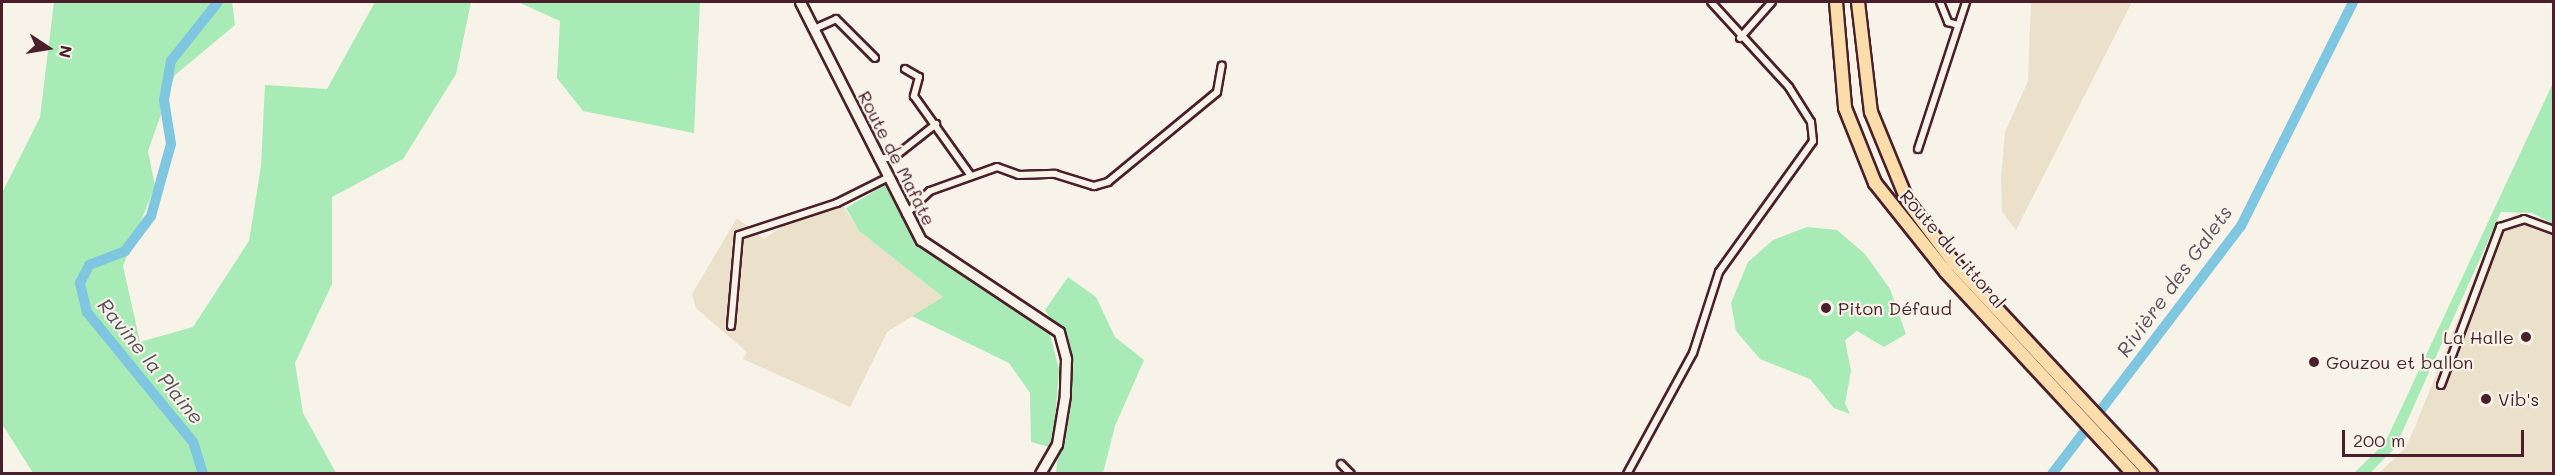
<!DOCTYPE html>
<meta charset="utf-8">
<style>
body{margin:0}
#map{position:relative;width:2555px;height:475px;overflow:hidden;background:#f7f3e8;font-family:Mali,sans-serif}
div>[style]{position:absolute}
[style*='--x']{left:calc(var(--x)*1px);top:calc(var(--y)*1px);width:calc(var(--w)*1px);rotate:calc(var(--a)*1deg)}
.built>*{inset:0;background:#ebe0ca}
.green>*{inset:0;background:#a8ebb6}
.river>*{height:10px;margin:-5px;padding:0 5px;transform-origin:5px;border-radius:5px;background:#7fc6e0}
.roads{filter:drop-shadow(2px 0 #4a1f2b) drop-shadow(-2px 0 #4a1f2b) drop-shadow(0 2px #4a1f2b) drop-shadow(0 -2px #4a1f2b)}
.street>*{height:6px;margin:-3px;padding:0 3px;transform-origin:3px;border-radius:3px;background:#f7f3e8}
.secondary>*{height:9px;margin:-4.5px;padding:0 4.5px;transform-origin:4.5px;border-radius:4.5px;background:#f7f3e8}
.highway>*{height:12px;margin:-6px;padding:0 6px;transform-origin:6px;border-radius:6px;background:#faddab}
.dots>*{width:16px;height:16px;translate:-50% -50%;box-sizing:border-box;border:3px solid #f7f3e8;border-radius:50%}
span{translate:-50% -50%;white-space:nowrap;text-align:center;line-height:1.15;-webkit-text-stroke:4.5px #f7f3e8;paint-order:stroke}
.street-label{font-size:18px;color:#4a1f2b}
.poi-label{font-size:18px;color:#4a1f2b}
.left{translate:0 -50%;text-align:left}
.right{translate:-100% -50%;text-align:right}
.water-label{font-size:20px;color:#5a5161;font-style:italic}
.frame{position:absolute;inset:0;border:3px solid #4a1f2b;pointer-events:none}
.north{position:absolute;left:18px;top:18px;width:60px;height:60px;-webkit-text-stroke:4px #f7f3e8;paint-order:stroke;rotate:102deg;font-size:16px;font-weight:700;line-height:24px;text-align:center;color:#4a1f2b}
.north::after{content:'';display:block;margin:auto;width:21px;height:27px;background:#4a1f2b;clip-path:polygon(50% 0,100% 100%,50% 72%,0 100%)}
.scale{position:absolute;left:2342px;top:430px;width:182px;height:27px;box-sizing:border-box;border:3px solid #4a1f2b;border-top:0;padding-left:8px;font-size:18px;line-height:21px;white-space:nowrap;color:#4a1f2b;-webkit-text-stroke:4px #f7f3e8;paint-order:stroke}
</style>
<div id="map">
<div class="built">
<div style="clip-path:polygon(2031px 2px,2132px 2px,2016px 230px,2002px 212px,2001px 177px,2005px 132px,2028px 81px)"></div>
<div style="clip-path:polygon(843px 205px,859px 231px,943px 297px,887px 332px,850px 407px,743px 359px,747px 352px,696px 308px,692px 294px,737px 218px,764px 239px,794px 218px)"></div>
<div style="clip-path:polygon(2519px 213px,2553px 226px,2553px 473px,2378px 474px,2405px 448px,2415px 427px,2494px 229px)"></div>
</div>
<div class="green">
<div style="clip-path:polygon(54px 2px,232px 2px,235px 25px,175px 75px,148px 151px,155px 186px,123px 266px,140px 342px,193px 327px,249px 241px,261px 166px,265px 85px,327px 89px,375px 2px,471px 2px,456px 74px,403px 159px,332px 197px,332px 284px,295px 363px,303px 413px,336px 473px,33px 473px,2px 424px,2px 193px,40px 117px)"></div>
<div style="clip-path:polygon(518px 2px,700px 2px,694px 133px,583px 111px,557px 78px,560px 21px)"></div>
<div style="clip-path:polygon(2553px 83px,2553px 224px,2532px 213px,2501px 212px,2395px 448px,2370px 473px,2354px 473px,2385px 443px)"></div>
<div style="clip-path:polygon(885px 185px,913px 232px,1035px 314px,1049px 331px,1059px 369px,1053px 448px,1031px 442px,1030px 393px,1009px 363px,912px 316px,943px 297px,859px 231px,846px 208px)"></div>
<div style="clip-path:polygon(1807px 227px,1837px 230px,1865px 254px,1890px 289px,1906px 334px,1884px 347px,1857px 331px,1845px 340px,1851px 371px,1845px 403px,1850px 414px,1834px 408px,1810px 379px,1760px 359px,1736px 331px,1731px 303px,1748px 262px,1773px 240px)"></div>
<div style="clip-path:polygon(1068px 277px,1096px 297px,1115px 337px,1144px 360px,1115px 426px,1103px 473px,1056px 473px,1066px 386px,1057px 329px,1045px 310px)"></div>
</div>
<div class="river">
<div style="--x:203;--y:474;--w:34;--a:-107"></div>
<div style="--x:193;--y:442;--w:168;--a:-129.2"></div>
<div style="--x:87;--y:312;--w:30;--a:-104"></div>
<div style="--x:80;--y:283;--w:20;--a:-63"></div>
<div style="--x:89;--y:265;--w:39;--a:-21"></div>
<div style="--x:125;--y:251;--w:44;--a:-53.4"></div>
<div style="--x:151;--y:216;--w:75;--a:-74.5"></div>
<div style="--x:171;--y:144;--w:45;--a:-99"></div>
<div style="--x:164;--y:100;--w:40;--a:-80"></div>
<div style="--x:171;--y:61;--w:75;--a:-51.5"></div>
<div style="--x:2052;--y:474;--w:312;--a:-52.7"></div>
<div style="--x:2241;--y:226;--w:250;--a:-63.4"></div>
</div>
<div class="roads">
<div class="street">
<div style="--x:1940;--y:2;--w:22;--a:68"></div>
<div style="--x:1948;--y:22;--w:10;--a:17"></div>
<div style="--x:814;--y:29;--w:24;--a:-24"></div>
<div style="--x:836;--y:19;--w:55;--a:45"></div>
<div style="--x:1740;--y:38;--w:48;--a:-48.4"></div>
<div style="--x:905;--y:69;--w:16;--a:30"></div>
<div style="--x:919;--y:77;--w:20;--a:105"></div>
<div style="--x:914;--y:96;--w:98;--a:54.5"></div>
<div style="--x:1918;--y:149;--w:155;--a:-71.9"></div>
<div style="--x:878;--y:158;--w:15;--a:0"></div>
<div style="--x:893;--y:158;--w:55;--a:-38.3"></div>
<div style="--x:906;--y:214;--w:33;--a:-44"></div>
<div style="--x:930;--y:191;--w:71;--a:-19.7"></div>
<div style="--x:997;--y:167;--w:23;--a:20"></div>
<div style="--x:1019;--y:175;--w:36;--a:-2"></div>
<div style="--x:1055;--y:174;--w:41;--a:17.1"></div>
<div style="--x:1094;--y:186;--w:15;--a:-16"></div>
<div style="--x:1108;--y:182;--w:141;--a:-39.5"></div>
<div style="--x:1217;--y:92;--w:27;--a:-80"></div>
<div style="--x:731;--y:326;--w:91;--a:-85"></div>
<div style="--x:739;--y:235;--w:103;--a:-18.1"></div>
<div style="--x:837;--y:203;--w:56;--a:-26.6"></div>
<div style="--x:2441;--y:385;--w:169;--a:-69.5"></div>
<div style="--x:2500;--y:227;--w:25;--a:-18"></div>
<div style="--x:2524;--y:219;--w:32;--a:20"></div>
<div style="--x:1341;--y:464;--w:14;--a:45"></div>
<div style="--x:1627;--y:474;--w:138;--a:-61.4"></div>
<div style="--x:1693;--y:353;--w:85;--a:-72.2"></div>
<div style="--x:1719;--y:272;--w:161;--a:-54.3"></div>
<div style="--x:1813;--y:141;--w:19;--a:-96"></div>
<div style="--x:1811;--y:122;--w:41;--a:-122.2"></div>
<div style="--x:1789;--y:87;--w:115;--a:-132.5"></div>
</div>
<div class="secondary">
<div style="--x:800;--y:2;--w:267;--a:63.1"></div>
<div style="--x:921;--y:240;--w:166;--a:33.7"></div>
<div style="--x:1059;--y:332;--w:28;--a:75"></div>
<div style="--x:1066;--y:359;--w:36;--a:92"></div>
<div style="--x:1065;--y:395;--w:50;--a:99.3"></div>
<div style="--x:1057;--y:444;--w:34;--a:120"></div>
</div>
<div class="highway">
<div style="--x:1836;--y:2;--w:106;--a:85.1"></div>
<div style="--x:1845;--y:108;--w:81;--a:68.2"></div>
<div style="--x:1875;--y:183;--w:114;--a:51.4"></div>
<div style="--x:1946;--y:272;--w:276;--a:47.1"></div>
<div style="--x:1858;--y:2;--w:111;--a:83.3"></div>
<div style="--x:1871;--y:112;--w:97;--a:67.7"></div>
<div style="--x:1908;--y:202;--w:76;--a:53"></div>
<div style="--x:1954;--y:263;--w:289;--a:47"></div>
</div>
</div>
<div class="dots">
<div style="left:1826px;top:308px;background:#4a1f2b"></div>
<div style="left:2526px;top:337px;background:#4a1f2b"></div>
<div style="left:2314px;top:362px;background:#4a1f2b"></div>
<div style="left:2486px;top:399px;background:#4a1f2b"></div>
</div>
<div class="street-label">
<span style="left:897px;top:158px;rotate:63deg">Route de Mafate</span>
<span style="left:1953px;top:249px;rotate:49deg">Route du Littoral</span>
</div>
<div class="poi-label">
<span class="left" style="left:1838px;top:308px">Piton Défaud</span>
<span class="right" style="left:2514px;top:337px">La Halle</span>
<span class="left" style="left:2326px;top:362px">Gouzou et ballon</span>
<span class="left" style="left:2498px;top:399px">Vib's</span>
</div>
<div class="water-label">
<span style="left:2174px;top:281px;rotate:-54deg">Rivière des Galets</span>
<span style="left:151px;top:361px;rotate:51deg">Ravine la Plaine</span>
</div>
<div class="frame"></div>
<div class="north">N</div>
<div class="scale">200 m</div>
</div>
